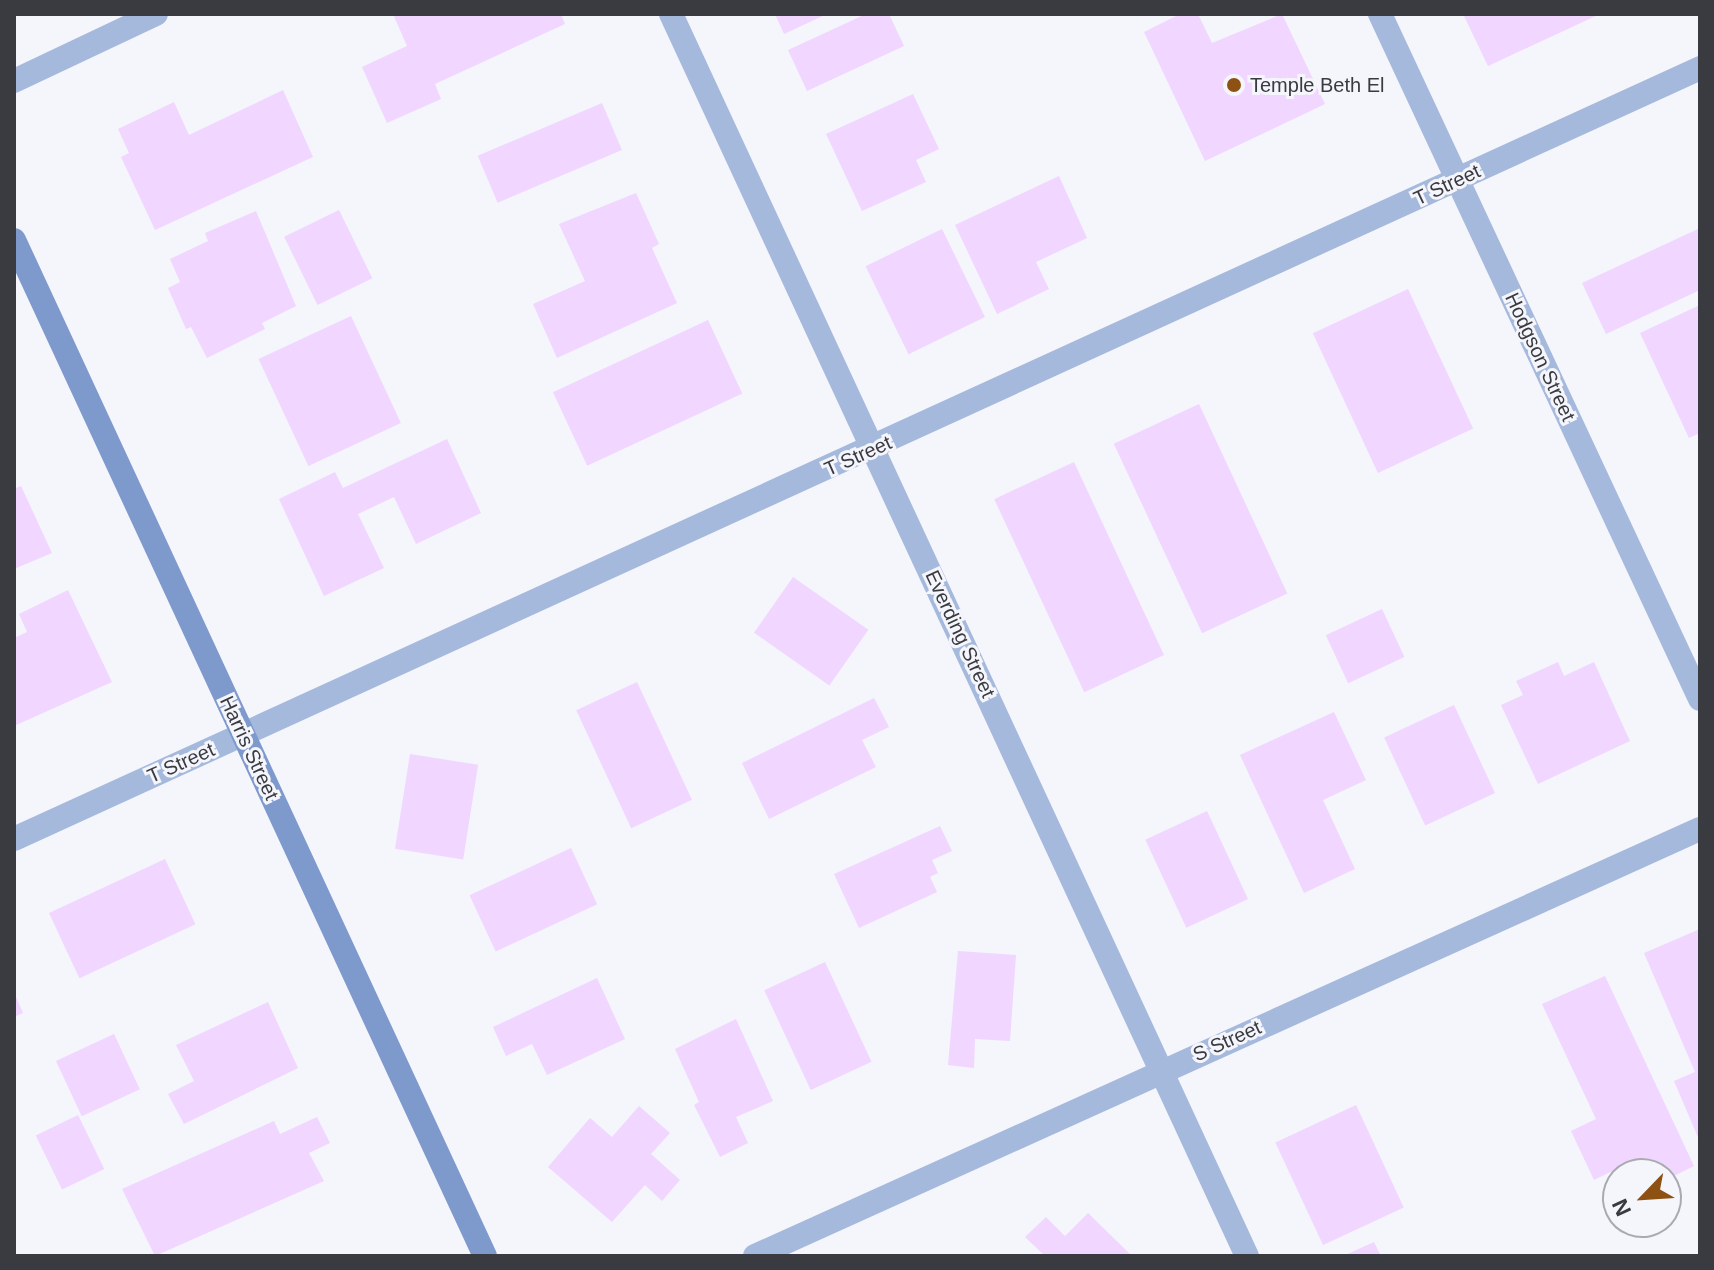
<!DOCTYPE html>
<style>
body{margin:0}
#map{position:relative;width:1714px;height:1270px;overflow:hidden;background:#f5f5fc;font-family:Helvetica,sans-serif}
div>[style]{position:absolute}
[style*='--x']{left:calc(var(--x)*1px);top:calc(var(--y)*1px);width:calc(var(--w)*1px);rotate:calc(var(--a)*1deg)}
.building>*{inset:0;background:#f1d6ff;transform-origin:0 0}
.minor>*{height:24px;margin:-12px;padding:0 12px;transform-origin:12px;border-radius:12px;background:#a5b9dc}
.tertiary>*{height:24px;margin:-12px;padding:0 12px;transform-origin:12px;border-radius:12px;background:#a5b9dc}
.secondary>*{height:24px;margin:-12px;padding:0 12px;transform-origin:12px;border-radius:12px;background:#7e9acd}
.dots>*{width:22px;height:22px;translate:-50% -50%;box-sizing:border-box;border:4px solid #f5f5fc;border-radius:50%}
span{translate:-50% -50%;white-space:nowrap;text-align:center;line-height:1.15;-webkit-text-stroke:6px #f5f5fc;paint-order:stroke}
.poi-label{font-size:20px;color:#3a3a41}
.left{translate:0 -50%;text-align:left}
.street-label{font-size:20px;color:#3a3a41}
.frame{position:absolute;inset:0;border:16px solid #3a3a41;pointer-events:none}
.north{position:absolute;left:1602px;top:1158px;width:80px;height:80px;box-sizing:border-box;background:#f5f5fc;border:2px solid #aaaab1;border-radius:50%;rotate:245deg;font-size:22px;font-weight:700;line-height:32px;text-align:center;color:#3a3a41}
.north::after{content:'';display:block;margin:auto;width:28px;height:36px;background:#8e5114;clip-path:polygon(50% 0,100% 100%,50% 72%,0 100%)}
</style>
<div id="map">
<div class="building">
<div style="clip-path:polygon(393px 14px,561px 14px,565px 24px,435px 84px,441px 99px,387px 123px,362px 67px,407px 46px)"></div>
<div style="clip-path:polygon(775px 14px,827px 14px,784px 34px)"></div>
<div style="clip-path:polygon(866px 14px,889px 14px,904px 46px,807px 91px,788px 50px)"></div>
<div style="clip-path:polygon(1180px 14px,1198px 14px,1212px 43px,1282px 14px,1325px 104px,1205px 161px,1144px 32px)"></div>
<div style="clip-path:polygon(1463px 14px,1600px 14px,1488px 66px)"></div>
<div style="clip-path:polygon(283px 90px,313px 157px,155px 230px,121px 157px,129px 153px,118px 129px,174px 102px,189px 135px)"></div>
<div style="clip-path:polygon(913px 94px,939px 149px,916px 160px,926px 182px,862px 211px,826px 134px)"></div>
<div style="left:602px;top:103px;width:51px;height:135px;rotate:67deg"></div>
<div style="clip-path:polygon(1059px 176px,1087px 238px,1036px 262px,1049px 289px,997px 314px,955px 225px)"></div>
<div style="clip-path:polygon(636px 193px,659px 244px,652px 248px,677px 303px,557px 358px,533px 304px,585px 281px,559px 224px)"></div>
<div style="left:339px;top:210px;width:76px;height:61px;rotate:64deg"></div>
<div style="clip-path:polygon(256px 211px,296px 306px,262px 323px,265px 329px,207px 358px,191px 327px,186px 329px,168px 288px,180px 282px,170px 259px,208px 241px,205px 233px)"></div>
<div style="clip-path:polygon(1700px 228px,1700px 290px,1606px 334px,1582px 283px)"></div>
<div style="left:942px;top:229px;width:98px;height:85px;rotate:64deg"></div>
<div style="left:1408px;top:289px;width:154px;height:105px;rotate:65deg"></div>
<div style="clip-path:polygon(1700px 305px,1700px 433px,1689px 438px,1640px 333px)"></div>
<div style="left:351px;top:316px;width:118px;height:102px;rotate:65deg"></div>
<div style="left:708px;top:320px;width:81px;height:171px;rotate:65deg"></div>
<div style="left:1199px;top:404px;width:209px;height:94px;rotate:65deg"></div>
<div style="clip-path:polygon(447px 439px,481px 513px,416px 544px,394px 497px,358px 514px,384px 568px,324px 596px,279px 499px,335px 472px,343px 488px)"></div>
<div style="left:1074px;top:462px;width:213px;height:88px;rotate:65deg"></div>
<div style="clip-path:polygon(21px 486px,52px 553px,14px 569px,14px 489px)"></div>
<div style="left:793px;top:577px;width:92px;height:68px;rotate:35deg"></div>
<div style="clip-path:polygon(68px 590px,112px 682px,14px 726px,14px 638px,27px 632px,19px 614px)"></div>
<div style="left:1382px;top:609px;width:53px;height:62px;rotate:65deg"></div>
<div style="clip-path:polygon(1558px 662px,1564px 676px,1594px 662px,1630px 741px,1538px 784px,1501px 705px,1523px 695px,1516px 681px)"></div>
<div style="left:637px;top:682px;width:130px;height:67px;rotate:65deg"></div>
<div style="clip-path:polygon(874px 698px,889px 727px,862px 740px,876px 767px,769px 819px,742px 763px)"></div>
<div style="left:1454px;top:705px;width:97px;height:77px;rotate:65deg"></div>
<div style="clip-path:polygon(1334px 712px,1366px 780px,1323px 800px,1355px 869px,1304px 893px,1240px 755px)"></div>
<div style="left:410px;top:754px;width:69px;height:96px;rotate:9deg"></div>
<div style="left:1207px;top:811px;width:97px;height:68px;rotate:65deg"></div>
<div style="clip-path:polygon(940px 826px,952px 851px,932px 860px,938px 873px,930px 877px,937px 892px,859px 928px,834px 874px)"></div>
<div style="left:571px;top:848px;width:62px;height:112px;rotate:65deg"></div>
<div style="left:165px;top:859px;width:72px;height:128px;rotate:65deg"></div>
<div style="clip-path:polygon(1700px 929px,1700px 1142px,1674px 1081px,1695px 1072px,1644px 953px)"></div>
<div style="clip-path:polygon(958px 951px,1016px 955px,1010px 1041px,975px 1039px,974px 1068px,948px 1065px)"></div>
<div style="left:825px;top:962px;width:110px;height:67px;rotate:65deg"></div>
<div style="clip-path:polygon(1605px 976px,1694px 1166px,1666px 1180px,1666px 1174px,1627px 1174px,1623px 1166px,1594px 1180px,1571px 1131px,1596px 1119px,1542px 1004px)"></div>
<div style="clip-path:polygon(597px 978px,625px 1039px,547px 1075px,532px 1044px,506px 1056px,493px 1027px)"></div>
<div style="clip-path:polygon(14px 992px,23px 1013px,14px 1017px)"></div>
<div style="clip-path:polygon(268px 1002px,298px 1068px,184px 1124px,168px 1094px,194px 1081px,176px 1045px)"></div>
<div style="clip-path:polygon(736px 1019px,773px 1101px,736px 1117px,748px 1143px,720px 1157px,694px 1105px,699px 1102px,675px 1049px)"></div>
<div style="left:114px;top:1034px;width:61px;height:64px;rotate:65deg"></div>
<div style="left:1356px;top:1105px;width:113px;height:89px;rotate:65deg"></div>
<div style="clip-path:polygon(639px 1106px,670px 1133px,651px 1154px,680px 1180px,662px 1201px,645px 1185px,612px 1222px,548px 1167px,590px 1118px,612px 1137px)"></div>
<div style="left:78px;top:1115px;width:60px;height:47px;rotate:64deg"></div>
<div style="clip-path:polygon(317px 1117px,330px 1143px,309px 1153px,324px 1181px,155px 1256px,122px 1189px,274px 1121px,280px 1134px)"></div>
<div style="clip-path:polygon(1088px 1213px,1132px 1256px,1045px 1256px,1025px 1237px,1046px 1217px,1065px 1236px)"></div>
<div style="clip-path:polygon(1374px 1242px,1381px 1256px,1343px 1256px)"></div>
</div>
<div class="minor">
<div style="--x:671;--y:14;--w:1369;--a:65.12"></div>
<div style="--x:14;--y:81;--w:157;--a:-25.3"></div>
<div style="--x:14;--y:839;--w:1854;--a:-24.57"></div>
<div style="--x:755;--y:1256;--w:1037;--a:-24.32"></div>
</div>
<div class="tertiary">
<div style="--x:1380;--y:14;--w:756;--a:64.96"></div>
</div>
<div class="secondary">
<div style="--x:14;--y:240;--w:1120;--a:65.13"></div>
</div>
<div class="dots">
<div style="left:1234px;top:85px;background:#8e5114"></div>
</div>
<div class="poi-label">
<span class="left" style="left:1250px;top:85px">Temple Beth El</span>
</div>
<div class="street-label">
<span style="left:1447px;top:185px;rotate:-25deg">T Street</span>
<span style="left:1540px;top:357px;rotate:65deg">Hodgson Street</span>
<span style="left:858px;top:456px;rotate:-24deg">T Street</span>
<span style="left:960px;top:634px;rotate:65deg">Everding Street</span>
<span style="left:249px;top:748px;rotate:65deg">Harris Street</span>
<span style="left:181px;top:763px;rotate:-24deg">T Street</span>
<span style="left:1227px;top:1041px;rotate:-24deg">S Street</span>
</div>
<div class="frame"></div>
<div class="north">N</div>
</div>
